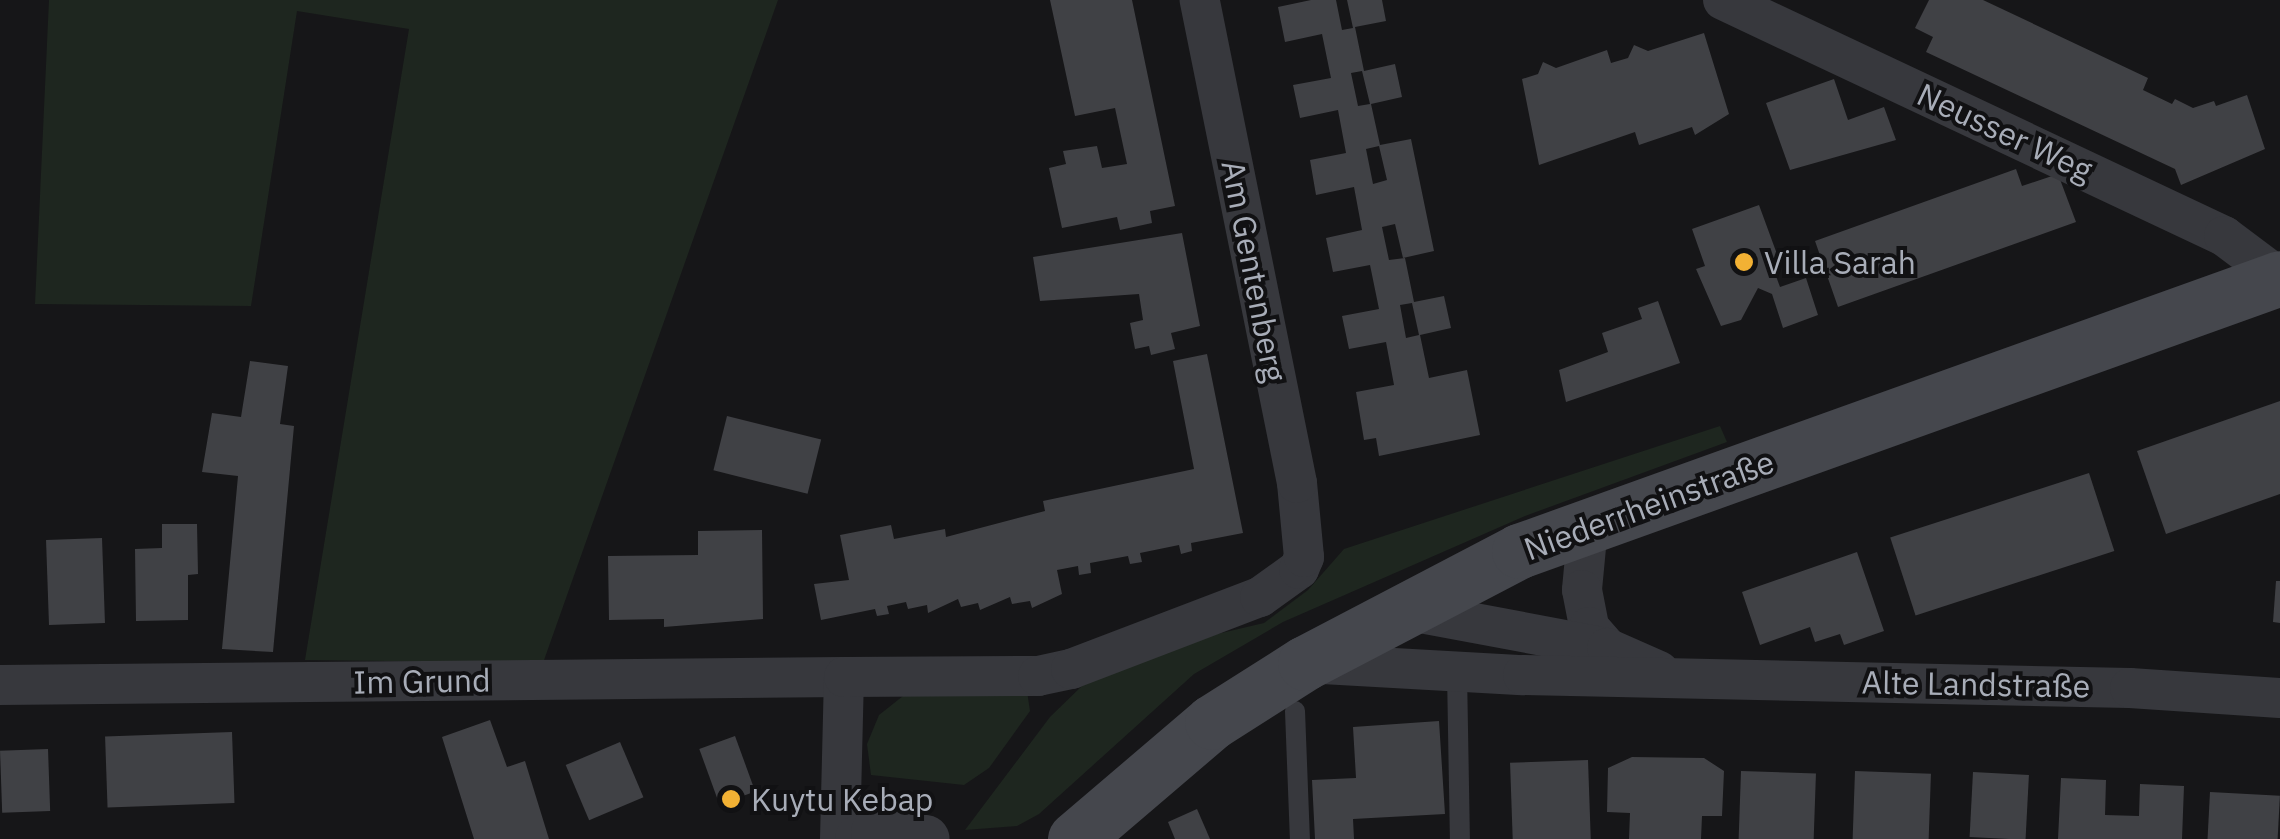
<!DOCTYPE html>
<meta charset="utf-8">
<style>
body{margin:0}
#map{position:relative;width:2280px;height:839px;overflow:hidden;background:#161618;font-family:"IBM Plex Sans",sans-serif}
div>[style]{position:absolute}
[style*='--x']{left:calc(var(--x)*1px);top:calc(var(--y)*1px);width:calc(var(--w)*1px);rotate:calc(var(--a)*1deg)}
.green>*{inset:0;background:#1e261f}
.building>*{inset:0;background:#404145;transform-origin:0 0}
.service>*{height:20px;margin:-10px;padding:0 10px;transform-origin:10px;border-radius:10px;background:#37383d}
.minor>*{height:40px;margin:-20px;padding:0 20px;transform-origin:20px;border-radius:20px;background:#37383d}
.tertiary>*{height:48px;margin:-24px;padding:0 24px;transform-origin:24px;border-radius:24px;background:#37383d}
.secondary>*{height:55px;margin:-27.5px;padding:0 27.5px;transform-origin:27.5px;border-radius:27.5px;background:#45474d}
.dots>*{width:28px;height:28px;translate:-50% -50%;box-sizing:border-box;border:5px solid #111113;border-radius:50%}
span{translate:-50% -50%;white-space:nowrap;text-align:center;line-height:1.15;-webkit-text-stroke:8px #111113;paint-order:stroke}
.street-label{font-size:32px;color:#a8adb8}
.poi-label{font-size:32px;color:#a8adb8}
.left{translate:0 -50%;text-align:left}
</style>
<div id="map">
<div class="green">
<div style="clip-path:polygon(49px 0,778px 0,543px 663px,305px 660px,409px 29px,297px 11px,251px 306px,35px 304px)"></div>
<div style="clip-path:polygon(1720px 426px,1727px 442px,1525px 516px,1283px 622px,1194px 674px,1039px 814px,1017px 826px,965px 830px,1050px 717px,1086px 682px,1200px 638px,1264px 623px,1308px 590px,1344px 549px)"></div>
<div style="clip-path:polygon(1027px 691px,1030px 711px,989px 768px,964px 785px,871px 775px,867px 744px,879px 715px,903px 696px)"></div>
</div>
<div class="building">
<div style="clip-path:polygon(1050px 0,1132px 0,1175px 206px,1150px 211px,1152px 223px,1120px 230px,1117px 217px,1062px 228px,1049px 168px,1066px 164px,1063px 151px,1097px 146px,1102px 168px,1127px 164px,1115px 108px,1075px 116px)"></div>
<div style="clip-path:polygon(evenodd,1311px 0,1336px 0,1342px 30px,1353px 28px,1347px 0,1382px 0,1386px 21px,1355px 27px,1364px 71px,1395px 64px,1402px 97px,1371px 104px,1380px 145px,1411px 139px,1434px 251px,1403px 258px,1395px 224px,1382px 227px,1389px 260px,1405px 258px,1414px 302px,1444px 296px,1451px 328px,1420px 335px,1429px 378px,1467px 370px,1480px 435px,1379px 456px,1376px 438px,1364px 440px,1356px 392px,1394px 385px,1386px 342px,1349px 349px,1342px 316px,1379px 309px,1370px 265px,1333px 272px,1326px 238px,1362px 230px,1354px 187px,1316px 195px,1310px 160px,1346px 153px,1338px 110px,1300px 118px,1293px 85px,1331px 78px,1322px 34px,1285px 42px,1278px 7px,1311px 0,1362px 71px,1370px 104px,1358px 106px,1351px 73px,1362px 71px,1311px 0,1379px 146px,1387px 180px,1373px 184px,1366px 149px,1379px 146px,1311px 0,1412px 303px,1419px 335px,1406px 338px,1400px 305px,1412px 303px)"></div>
<div style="clip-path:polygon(1929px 0,1983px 0,2148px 78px,2143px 90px,2172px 104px,2175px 99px,2193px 108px,2214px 101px,2216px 106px,2247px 95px,2265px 149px,2181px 185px,2175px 169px,1926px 52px,1933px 37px,1915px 28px)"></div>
<div style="clip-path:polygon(1704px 33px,1729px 114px,1695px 135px,1692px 127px,1639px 145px,1635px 132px,1539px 165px,1522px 79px,1538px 74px,1543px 62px,1556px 68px,1607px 50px,1611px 63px,1628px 58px,1634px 45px,1648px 51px)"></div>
<div style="clip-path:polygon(1834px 79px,1848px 120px,1884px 107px,1896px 140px,1790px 170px,1766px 103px)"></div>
<div style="clip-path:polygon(2016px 169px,2022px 186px,2058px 174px,2076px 222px,1838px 307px,1815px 241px)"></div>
<div style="clip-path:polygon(1759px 205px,1781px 265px,1773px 268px,1780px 287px,1806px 278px,1818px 315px,1783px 328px,1772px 294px,1758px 288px,1741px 320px,1721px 326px,1696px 269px,1705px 266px,1692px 229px)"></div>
<div style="clip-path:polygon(1182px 233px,1200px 326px,1171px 333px,1175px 349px,1151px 355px,1149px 346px,1135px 349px,1130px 323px,1143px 320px,1139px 294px,1040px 301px,1033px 257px)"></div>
<div style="clip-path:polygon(1658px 301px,1680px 363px,1566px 402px,1559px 370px,1608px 352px,1602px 333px,1642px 319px,1638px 308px)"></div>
<div style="clip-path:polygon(1207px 354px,1243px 533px,1191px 543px,1192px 551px,1181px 554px,1179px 545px,1140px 553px,1142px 562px,1130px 564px,1128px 556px,1090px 563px,1091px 573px,1079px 575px,1078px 566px,1057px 570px,1062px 594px,1032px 608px,1030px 601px,1012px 604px,1010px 597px,980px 610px,978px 603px,961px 607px,958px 599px,928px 613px,927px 605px,908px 609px,906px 602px,887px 606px,889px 614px,877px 616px,875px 609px,821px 620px,814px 584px,849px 580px,840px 535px,891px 525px,894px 539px,945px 529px,946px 537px,1045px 511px,1043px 501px,1194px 469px,1173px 361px)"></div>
<div style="clip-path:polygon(250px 361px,288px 366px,280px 424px,294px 426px,273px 652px,222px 649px,238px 476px,202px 472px,212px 413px,241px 417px)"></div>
<div style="clip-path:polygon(2280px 401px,2280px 494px,2166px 534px,2137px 451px)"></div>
<div style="left:727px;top:416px;width:97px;height:56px;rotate:14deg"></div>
<div style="left:2089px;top:473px;width:82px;height:209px;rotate:72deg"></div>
<div style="clip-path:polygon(162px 524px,197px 524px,198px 574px,188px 575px,188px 620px,136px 621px,135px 549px,162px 548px)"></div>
<div style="clip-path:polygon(762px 530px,763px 619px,664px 627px,664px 619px,609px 620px,608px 556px,698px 555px,698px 531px)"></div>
<div style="left:102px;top:538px;width:85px;height:56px;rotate:88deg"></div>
<div style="clip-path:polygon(1857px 552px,1884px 631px,1844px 645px,1840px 634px,1815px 642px,1810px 627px,1760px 645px,1742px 592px)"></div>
<div style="clip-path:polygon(2276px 581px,2280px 581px,2280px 623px,2273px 622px)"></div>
<div style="clip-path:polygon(490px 720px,507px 767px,525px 761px,549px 839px,474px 839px,442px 737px)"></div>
<div style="clip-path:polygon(1439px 721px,1445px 814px,1353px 819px,1354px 839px,1315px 839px,1312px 780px,1356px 778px,1353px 727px)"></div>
<div style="left:232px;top:732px;width:71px;height:127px;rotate:88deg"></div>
<div style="left:735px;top:736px;width:59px;height:38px;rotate:70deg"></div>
<div style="left:620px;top:742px;width:60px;height:59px;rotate:67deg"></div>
<div style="left:48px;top:749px;width:62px;height:48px;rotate:88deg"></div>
<div style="clip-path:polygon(1632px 757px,1704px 758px,1724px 771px,1722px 816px,1702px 816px,1701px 839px,1629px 839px,1630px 813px,1607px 812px,1608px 768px)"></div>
<div style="left:1588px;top:760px;width:79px;height:78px;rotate:88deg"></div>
<div style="left:1741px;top:771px;width:75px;height:68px;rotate:2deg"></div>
<div style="left:1855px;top:771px;width:76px;height:68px;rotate:2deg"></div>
<div style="left:1973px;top:772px;width:56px;height:65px;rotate:3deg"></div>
<div style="clip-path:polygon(2061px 778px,2106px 780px,2105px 815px,2139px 816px,2140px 784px,2184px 786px,2182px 839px,2058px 839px)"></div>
<div style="left:2210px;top:792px;width:70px;height:47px;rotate:3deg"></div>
<div style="clip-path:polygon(1197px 809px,1210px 839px,1175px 839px,1168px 822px)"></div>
</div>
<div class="service">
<div style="--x:1457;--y:672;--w:167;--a:89"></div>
<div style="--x:1295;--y:711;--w:128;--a:87.8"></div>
</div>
<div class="minor">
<div style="--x:1723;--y:0;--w:554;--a:25.22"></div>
<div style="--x:2224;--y:236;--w:70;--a:36.9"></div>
<div style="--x:1588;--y:526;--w:64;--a:95.4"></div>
<div style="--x:1582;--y:590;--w:38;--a:79"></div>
<div style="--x:1589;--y:627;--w:28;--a:49"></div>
<div style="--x:1410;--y:611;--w:200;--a:10.6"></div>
<div style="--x:1607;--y:648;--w:57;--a:23.9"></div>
<div style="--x:1305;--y:663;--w:218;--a:3.2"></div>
<div style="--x:1523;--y:675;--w:607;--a:1.23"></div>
<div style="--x:2130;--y:688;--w:150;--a:3.8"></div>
<div style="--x:0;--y:685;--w:844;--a:-0.54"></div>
<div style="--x:840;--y:839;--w:162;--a:-88.6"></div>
<div style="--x:844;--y:677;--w:194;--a:-0.3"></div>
<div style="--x:1038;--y:676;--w:34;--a:-12"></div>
<div style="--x:1071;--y:669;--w:202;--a:-20.9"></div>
<div style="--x:1260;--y:597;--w:48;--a:-35.7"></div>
<div style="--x:1299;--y:569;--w:13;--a:-67"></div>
<div style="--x:1304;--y:557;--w:74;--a:-95.4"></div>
<div style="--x:1297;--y:483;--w:493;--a:-101.4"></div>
</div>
<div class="tertiary">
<div style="--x:859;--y:839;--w:17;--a:-24"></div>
<div style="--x:875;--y:832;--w:51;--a:7.8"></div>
</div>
<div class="secondary">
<div style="--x:1075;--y:839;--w:180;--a:-40.5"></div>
<div style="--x:1212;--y:722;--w:110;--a:-32.4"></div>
<div style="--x:1305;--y:663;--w:242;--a:-27.6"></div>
<div style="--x:1519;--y:551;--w:808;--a:-19.73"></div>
</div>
<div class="dots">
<div style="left:1744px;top:262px;background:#f2b134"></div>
<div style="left:731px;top:799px;background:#f2b134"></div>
</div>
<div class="street-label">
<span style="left:2005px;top:132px;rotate:25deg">Neusser Weg</span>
<span style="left:1254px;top:271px;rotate:79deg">Am Gentenberg</span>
<span style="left:1649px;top:505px;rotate:-20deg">Niederrheinstraße</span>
<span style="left:422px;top:681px;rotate:-1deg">Im Grund</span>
<span style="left:1976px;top:684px;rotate:1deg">Alte Landstraße</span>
</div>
<div class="poi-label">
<span class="left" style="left:1764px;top:262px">Villa Sarah</span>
<span class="left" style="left:751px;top:799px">Kuytu Kebap</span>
</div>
</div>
